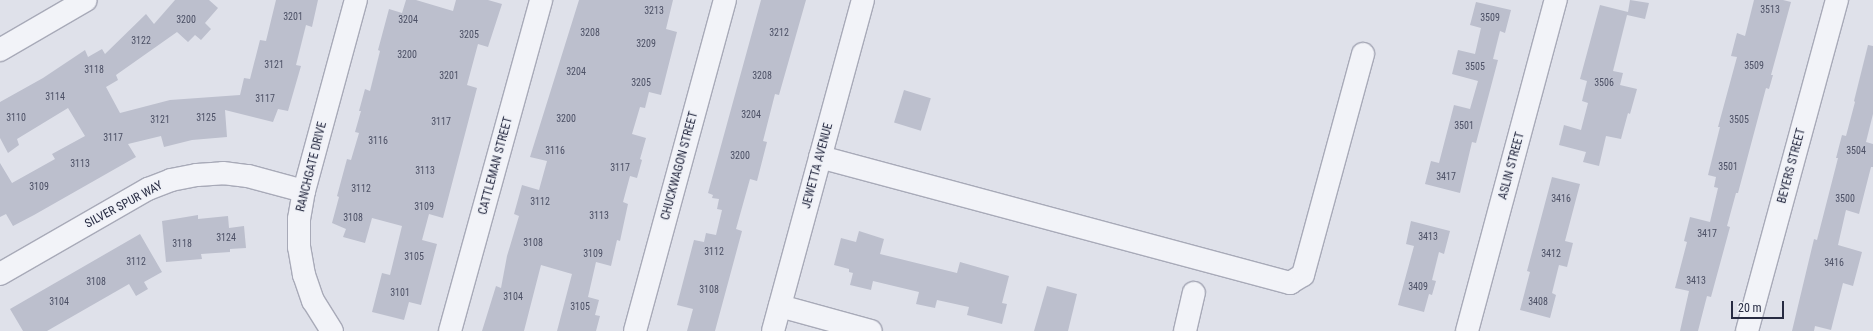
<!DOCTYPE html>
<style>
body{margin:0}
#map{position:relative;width:1873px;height:331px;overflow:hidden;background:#dfe1ea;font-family:"Roboto Condensed",sans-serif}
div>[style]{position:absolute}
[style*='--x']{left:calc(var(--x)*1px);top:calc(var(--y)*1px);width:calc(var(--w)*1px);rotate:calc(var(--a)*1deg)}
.building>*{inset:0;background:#bcbfcd;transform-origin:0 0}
.roads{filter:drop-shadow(1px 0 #a8aab8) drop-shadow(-1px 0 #a8aab8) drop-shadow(0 1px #a8aab8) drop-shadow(0 -1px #a8aab8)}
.minor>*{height:22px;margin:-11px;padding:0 11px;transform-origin:11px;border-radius:11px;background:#f2f3f8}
span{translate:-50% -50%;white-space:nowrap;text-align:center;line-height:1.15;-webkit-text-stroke:3px #eff1f7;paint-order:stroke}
.number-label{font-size:10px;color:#4c5065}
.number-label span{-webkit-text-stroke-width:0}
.street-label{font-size:12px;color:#272b42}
.scale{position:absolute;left:1731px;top:301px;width:53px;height:18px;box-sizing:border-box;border:2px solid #272b42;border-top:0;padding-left:5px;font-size:12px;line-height:14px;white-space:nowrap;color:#272b42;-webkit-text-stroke:3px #eff1f7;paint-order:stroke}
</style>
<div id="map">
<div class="building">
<div style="clip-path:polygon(175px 0,209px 0,218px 8px,205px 23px,211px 29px,201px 40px,195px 35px,188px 42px,177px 32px,116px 75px,118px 80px,106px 87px,120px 113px,170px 100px,240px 95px,244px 78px,250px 79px,260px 40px,266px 41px,276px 0,318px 0,312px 27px,306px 25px,296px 65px,301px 66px,288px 111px,278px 109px,273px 122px,225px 110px,227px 137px,192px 140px,164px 147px,161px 136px,128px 144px,136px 157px,34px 215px,13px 226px,6px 214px,0 217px,0 163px,12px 183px,55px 159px,52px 154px,85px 136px,68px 108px,17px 139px,19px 145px,8px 153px,0 138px,0 102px,43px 78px,85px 50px,88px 57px,102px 49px,105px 54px,146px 14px,154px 24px)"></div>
<div style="clip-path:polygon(406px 0,416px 0,453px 11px,456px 0,488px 0,502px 4px,488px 47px,478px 44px,467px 85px,477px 88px,443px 218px,429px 214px,422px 240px,437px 244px,421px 305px,409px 302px,404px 320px,372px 312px,382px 273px,390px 275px,402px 226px,372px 218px,365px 243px,343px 237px,346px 229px,332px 223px,339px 197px,337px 196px,347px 159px,351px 160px,359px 133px,355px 132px,361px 111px,359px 111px,365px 89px,370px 91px,380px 51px,378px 50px,389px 9px,402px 13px)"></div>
<div style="clip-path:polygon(579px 0,673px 0,666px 29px,677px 32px,661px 95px,649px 92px,645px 108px,640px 107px,632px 134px,646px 138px,640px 159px,642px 160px,637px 178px,630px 176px,623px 202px,628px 204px,620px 241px,617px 240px,611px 266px,596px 262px,588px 297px,599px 300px,595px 315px,600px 316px,596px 331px,557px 331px,572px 274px,541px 265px,524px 331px,482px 331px,496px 286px,501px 288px,507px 256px,519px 216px,514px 214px,522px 185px,539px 190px,547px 161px,530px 157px)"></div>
<div style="clip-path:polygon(761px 0,806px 0,779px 95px,775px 94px,763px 141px,767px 142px,757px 181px,750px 179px,736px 229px,742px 231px,715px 331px,687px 331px,693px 309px,677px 305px,694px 240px,704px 242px,706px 233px,716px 235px,722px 210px,717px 209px,719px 199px,712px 198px,713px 195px,708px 193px)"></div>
<div style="clip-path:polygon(1630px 0,1649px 3px,1645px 19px,1627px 15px,1613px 71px,1623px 73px,1620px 85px,1637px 89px,1630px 114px,1628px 113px,1621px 139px,1606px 136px,1599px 166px,1583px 162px,1586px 152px,1559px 145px,1564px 125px,1581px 130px,1588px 103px,1582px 101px,1587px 81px,1580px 79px,1600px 5px,1628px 12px)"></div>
<div style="clip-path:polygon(1754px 0,1783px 0,1791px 2px,1771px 75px,1773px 75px,1769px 89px,1766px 88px,1738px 193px,1736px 193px,1727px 226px,1730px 227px,1711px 297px,1707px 296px,1698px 331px,1680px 331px,1689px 291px,1675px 288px,1687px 242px,1684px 241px,1690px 217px,1710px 222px,1718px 188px,1714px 187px,1716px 177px,1708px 175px,1720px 127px,1718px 127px,1737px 57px,1731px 56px,1737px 33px,1745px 36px)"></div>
<div style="clip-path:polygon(1476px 2px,1511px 10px,1505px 33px,1500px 31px,1493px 59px,1498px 60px,1476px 143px,1472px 142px,1460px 193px,1425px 184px,1431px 161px,1439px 163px,1454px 105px,1470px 109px,1478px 81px,1452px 74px,1458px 50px,1475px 54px,1481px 28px,1470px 25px)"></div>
<div style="clip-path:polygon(1868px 45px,1873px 46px,1873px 114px,1866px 142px,1873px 144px,1873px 167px,1871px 167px,1859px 214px,1846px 210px,1838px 245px,1862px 252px,1853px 286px,1843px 283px,1831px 330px,1815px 326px,1814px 331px,1792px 331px,1814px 239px,1817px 240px,1838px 158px,1836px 158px,1842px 135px,1846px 136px,1855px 102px,1854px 101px)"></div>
<div style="left:904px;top:90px;width:28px;height:34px;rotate:17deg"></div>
<div style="clip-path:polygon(1552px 177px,1580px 184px,1565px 241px,1573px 243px,1567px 267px,1559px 265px,1552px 293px,1556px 295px,1550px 318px,1520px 310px,1530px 272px,1527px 271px)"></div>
<div style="clip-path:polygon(198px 215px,198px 219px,228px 216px,229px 228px,244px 226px,246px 248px,230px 249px,230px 252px,201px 254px,202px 259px,166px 262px,162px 221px)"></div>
<div style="clip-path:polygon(1411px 221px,1450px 231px,1444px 254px,1439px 252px,1432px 280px,1436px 281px,1432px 295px,1429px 294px,1424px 312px,1398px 305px,1414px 246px,1406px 244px)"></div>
<div style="clip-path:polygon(859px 231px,884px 239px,880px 254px,957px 273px,960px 262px,1009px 276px,1002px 303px,1007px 304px,1002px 324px,967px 315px,969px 307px,937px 300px,935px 308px,916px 304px,919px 292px,873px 281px,871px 290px,850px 285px,853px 273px,849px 272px,849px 269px,834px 265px,841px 238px,856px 242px)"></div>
<div style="clip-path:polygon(140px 234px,162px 272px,144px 282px,148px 289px,136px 296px,129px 284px,47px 331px,23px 331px,10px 309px)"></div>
<div style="clip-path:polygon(1047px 286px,1077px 294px,1068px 331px,1034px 331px)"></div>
</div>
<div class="roads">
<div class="minor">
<div style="--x:0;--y:50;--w:99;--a:-30.2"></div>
<div style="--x:820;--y:157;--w:487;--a:15"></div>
<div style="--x:1290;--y:283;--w:15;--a:-32"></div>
<div style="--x:1303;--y:275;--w:229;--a:-74.8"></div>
<div style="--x:0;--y:274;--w:171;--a:-29.9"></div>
<div style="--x:148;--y:189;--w:25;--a:-21"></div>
<div style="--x:171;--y:180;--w:26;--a:-11"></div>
<div style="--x:197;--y:175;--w:26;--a:-4"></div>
<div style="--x:223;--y:173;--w:25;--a:7"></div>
<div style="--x:248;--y:176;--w:58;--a:15"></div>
<div style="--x:780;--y:306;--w:94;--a:15.4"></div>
<div style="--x:332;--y:331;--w:36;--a:-122"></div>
<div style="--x:313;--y:301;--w:28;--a:-109"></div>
<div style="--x:304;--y:275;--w:28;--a:-100"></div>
<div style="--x:299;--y:247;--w:28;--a:-90"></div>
<div style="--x:299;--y:219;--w:28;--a:-80"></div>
<div style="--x:304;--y:191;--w:198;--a:-74.8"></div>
<div style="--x:450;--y:331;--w:343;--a:-74.6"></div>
<div style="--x:635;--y:331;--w:343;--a:-74.8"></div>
<div style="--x:773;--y:331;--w:343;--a:-74.8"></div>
<div style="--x:1185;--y:331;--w:39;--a:-77"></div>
<div style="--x:1467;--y:331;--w:343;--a:-75"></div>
<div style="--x:1747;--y:331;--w:343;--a:-74.8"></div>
</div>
</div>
<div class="number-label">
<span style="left:1770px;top:10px">3513</span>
<span style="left:654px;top:11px">3213</span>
<span style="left:293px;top:17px">3201</span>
<span style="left:1490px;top:18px">3509</span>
<span style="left:186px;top:20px">3200</span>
<span style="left:408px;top:20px">3204</span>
<span style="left:590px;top:33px">3208</span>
<span style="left:779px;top:33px">3212</span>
<span style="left:469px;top:35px">3205</span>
<span style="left:141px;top:41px">3122</span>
<span style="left:646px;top:44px">3209</span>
<span style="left:407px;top:55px">3200</span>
<span style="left:274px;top:65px">3121</span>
<span style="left:1754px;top:66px">3509</span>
<span style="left:1475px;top:67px">3505</span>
<span style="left:94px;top:70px">3118</span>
<span style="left:576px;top:72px">3204</span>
<span style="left:449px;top:76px">3201</span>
<span style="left:762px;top:76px">3208</span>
<span style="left:641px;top:83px">3205</span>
<span style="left:1604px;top:83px">3506</span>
<span style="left:55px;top:97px">3114</span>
<span style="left:265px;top:99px">3117</span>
<span style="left:751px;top:115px">3204</span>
<span style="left:16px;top:118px">3110</span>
<span style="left:206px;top:118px">3125</span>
<span style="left:566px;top:119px">3200</span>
<span style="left:160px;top:120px">3121</span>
<span style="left:1739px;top:120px">3505</span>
<span style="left:441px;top:122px">3117</span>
<span style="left:1464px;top:126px">3501</span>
<span style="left:113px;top:138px">3117</span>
<span style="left:378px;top:141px">3116</span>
<span style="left:555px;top:151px">3116</span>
<span style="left:1856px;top:151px">3504</span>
<span style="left:740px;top:156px">3200</span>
<span style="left:80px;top:164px">3113</span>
<span style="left:1728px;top:167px">3501</span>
<span style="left:620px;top:168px">3117</span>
<span style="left:425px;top:171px">3113</span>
<span style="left:1446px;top:177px">3417</span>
<span style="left:39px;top:187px">3109</span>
<span style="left:361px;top:189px">3112</span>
<span style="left:1561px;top:199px">3416</span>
<span style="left:1845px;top:199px">3500</span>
<span style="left:540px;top:202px">3112</span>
<span style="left:424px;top:207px">3109</span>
<span style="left:599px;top:216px">3113</span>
<span style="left:353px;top:218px">3108</span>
<span style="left:1707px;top:234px">3417</span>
<span style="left:1428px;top:237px">3413</span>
<span style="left:226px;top:238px">3124</span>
<span style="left:533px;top:243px">3108</span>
<span style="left:182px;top:244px">3118</span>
<span style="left:714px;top:252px">3112</span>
<span style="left:593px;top:254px">3109</span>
<span style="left:1551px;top:254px">3412</span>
<span style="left:414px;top:257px">3105</span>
<span style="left:136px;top:262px">3112</span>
<span style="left:1834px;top:263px">3416</span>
<span style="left:1696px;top:281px">3413</span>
<span style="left:96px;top:282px">3108</span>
<span style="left:1418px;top:287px">3409</span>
<span style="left:709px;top:290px">3108</span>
<span style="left:400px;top:293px">3101</span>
<span style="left:513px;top:297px">3104</span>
<span style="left:59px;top:302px">3104</span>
<span style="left:1538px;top:302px">3408</span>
<span style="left:580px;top:307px">3105</span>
</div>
<div class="street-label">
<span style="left:496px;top:166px;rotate:-75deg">CATTLEMAN STREET</span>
<span style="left:680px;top:166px;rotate:-75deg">CHUCKWAGON STREET</span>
<span style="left:818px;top:166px;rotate:-75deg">JEWETTA AVENUE</span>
<span style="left:1512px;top:166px;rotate:-75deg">ASLIN STREET</span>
<span style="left:1792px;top:166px;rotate:-75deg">BEYERS STREET</span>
<span style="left:312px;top:167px;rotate:-76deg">RANCHGATE DRIVE</span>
<span style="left:124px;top:205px;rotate:-28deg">SILVER SPUR WAY</span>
</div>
<div class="scale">20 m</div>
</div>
